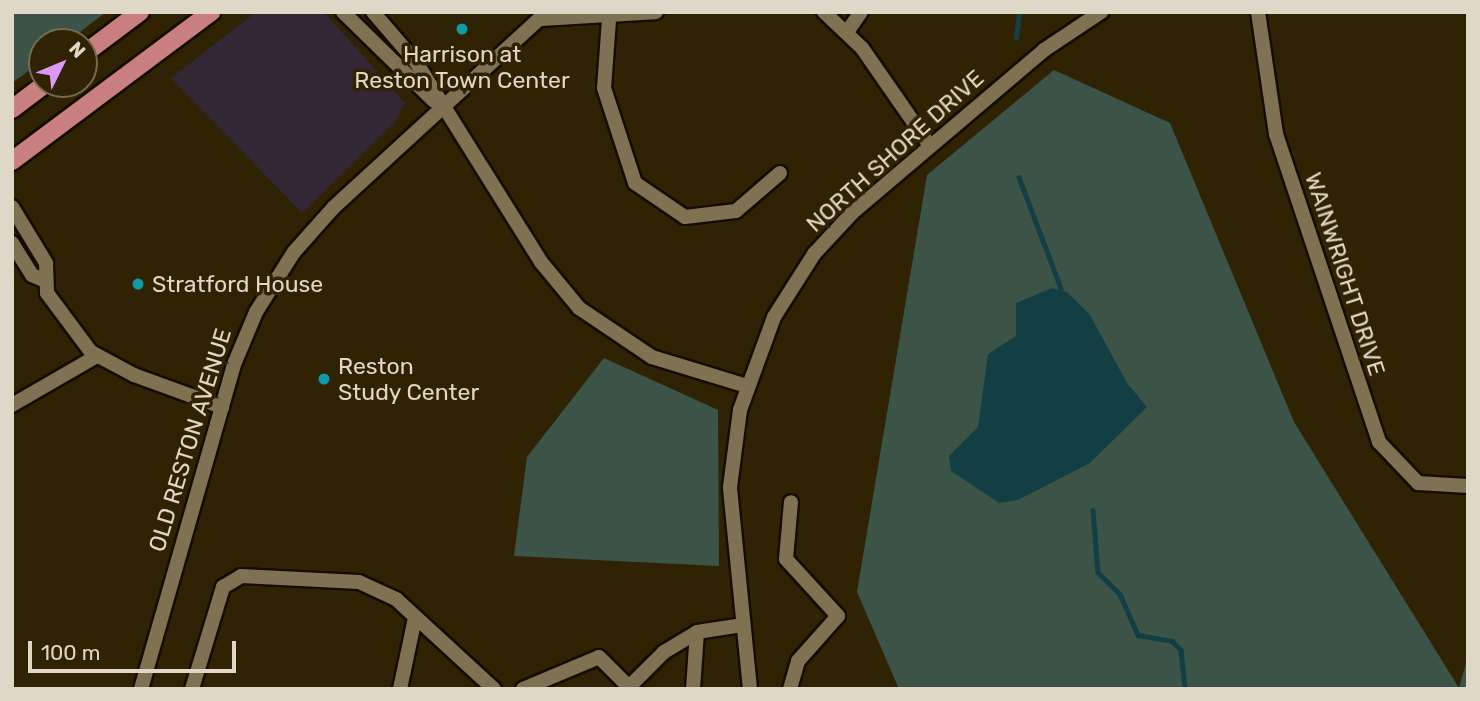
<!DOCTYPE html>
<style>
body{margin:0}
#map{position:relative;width:1480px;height:701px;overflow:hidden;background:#2f2304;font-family:Rubik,sans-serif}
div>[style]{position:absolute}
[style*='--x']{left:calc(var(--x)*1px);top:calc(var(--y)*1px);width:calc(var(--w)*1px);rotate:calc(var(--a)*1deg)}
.commercial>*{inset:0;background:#332736}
.green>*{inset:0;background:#3b5447}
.water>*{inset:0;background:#133f44}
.stream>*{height:4.5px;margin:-2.25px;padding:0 2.25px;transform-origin:2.25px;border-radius:2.25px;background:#133f44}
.roads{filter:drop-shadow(2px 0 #150d00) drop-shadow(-2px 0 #150d00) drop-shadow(0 2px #150d00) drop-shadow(0 -2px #150d00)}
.minor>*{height:14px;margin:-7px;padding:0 7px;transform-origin:7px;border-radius:7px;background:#7f7152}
.major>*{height:18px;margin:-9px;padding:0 9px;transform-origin:9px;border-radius:9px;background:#c87f7e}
.dots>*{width:19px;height:19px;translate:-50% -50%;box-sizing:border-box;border:4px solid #2f2304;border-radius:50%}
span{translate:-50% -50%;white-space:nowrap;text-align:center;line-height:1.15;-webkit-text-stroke:7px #2f2304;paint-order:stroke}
.poi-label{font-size:23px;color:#e0d8c7}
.left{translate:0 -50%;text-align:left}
.street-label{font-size:23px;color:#e0d8c7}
.frame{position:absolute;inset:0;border:14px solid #e0d8c7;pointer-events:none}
.north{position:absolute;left:28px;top:28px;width:70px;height:70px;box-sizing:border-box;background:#2f2304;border:2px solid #766b52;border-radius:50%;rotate:47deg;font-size:19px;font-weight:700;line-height:28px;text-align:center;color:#e0d8c7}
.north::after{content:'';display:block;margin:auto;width:24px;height:32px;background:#dc99f5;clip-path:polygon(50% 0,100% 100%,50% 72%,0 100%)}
.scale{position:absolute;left:28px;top:641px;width:208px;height:32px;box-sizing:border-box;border:4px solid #e0d8c7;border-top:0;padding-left:9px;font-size:21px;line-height:24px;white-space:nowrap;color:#e0d8c7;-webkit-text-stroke:5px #2f2304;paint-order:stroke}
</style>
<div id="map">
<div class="commercial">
<div style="clip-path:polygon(256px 12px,324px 12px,405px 103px,395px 122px,302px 213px,171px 78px)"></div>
</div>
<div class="green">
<div style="clip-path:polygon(12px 12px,106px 12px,67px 42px,42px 42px,42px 61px,12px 83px)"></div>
<div style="clip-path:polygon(1054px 70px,1170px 123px,1294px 422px,1459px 688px,1468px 656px,1468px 689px,899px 689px,857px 592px,927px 175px)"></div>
<div style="clip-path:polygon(604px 358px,718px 410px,719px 566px,514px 556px,527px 457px)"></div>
</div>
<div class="water">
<div style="clip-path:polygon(1052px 288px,1067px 292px,1090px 315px,1127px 383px,1147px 407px,1090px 463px,1018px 500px,999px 503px,951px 471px,949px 456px,978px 427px,988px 354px,1016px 336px,1016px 303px)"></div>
</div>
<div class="stream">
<div style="--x:1016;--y:38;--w:26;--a:-83"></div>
<div style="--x:1019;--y:177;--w:119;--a:69.3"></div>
<div style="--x:1093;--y:510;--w:62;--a:85.4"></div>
<div style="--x:1098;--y:572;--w:31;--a:45"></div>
<div style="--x:1120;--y:594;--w:45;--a:66.3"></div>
<div style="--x:1138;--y:635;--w:35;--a:10"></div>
<div style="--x:1172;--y:641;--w:13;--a:45"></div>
<div style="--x:1181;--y:650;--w:39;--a:84"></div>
</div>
<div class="roads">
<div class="minor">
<div style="--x:343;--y:12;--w:127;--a:44.4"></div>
<div style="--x:373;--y:12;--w:66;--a:49.3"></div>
<div style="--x:416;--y:62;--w:236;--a:58"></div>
<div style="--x:541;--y:262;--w:60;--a:50.4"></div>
<div style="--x:579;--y:308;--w:88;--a:33.9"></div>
<div style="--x:652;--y:357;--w:99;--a:17"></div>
<div style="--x:824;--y:12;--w:52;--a:43.5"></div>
<div style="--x:862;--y:48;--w:119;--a:55.2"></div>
<div style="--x:1258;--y:12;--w:123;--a:81.6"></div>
<div style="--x:1276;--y:134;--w:325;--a:71.5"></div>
<div style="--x:1379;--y:442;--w:57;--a:46.4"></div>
<div style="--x:1418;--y:483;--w:50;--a:3.4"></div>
<div style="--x:609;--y:20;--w:68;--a:94.2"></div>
<div style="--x:604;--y:88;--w:100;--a:71.9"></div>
<div style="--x:635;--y:183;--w:60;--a:34.2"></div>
<div style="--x:685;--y:217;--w:51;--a:-6.7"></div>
<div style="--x:736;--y:211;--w:58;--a:-40.8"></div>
<div style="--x:847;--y:32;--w:24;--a:-55"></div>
<div style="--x:12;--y:207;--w:66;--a:58.7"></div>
<div style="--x:46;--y:263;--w:30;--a:88"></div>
<div style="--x:47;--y:293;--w:74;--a:53.3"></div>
<div style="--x:91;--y:352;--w:49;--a:28.1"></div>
<div style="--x:134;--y:375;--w:94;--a:20"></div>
<div style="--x:12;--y:243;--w:38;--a:58"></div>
<div style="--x:32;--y:275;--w:12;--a:24"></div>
<div style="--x:12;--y:405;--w:98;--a:-30"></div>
<div style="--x:141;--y:689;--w:340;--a:-74"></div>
<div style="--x:235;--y:362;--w:54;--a:-67.2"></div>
<div style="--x:256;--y:312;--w:71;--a:-57.7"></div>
<div style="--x:294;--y:252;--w:60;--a:-48.4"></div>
<div style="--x:334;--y:207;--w:278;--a:-42.5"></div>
<div style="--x:539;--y:19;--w:117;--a:-3.4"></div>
<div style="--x:192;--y:689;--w:107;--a:-73.1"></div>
<div style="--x:223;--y:587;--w:21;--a:-31"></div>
<div style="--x:241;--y:576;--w:118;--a:2.9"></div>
<div style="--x:359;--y:582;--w:41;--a:24.7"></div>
<div style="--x:396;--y:599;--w:133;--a:42.6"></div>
<div style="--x:400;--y:689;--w:73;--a:-78.1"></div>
<div style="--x:523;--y:689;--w:82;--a:-22.8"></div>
<div style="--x:599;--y:657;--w:42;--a:45"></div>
<div style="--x:629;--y:687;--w:49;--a:-45"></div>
<div style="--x:664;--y:652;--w:39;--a:-31"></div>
<div style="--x:697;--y:632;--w:47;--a:-8.7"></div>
<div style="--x:693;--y:689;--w:57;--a:-86"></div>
<div style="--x:750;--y:689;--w:203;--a:-95.7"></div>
<div style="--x:730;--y:487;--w:78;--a:-82.6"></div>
<div style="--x:740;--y:410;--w:99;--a:-69.9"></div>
<div style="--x:774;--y:317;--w:75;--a:-57.6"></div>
<div style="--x:814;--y:254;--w:56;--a:-47.2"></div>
<div style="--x:852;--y:213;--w:252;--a:-40.3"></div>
<div style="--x:1044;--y:50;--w:69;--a:-33.7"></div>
<div style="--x:790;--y:689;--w:29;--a:-74"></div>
<div style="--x:798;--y:661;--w:60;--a:-48.4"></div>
<div style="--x:838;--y:616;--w:77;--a:-132.4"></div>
<div style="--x:786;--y:559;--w:57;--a:-85"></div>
</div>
<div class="major">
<div style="--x:84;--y:54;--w:70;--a:-36.9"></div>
<div style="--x:12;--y:109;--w:41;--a:-37.1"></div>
<div style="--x:12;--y:161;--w:249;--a:-36.8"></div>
</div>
</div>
<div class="dots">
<div style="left:462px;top:29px;background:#0f9aa8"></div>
<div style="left:138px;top:284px;background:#0f9aa8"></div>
<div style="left:324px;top:379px;background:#0f9aa8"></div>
</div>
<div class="poi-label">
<span style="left:462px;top:67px">Harrison at<br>Reston Town Center</span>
<span class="left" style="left:152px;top:284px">Stratford House</span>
<span class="left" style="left:338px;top:379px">Reston<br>Study Center</span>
</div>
<div class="street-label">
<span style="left:895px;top:151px;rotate:-42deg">NORTH SHORE DRIVE</span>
<span style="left:1345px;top:274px;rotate:72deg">WAINWRIGHT DRIVE</span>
<span style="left:190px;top:440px;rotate:-73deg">OLD RESTON AVENUE</span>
</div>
<div class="frame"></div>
<div class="north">N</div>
<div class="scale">100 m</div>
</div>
